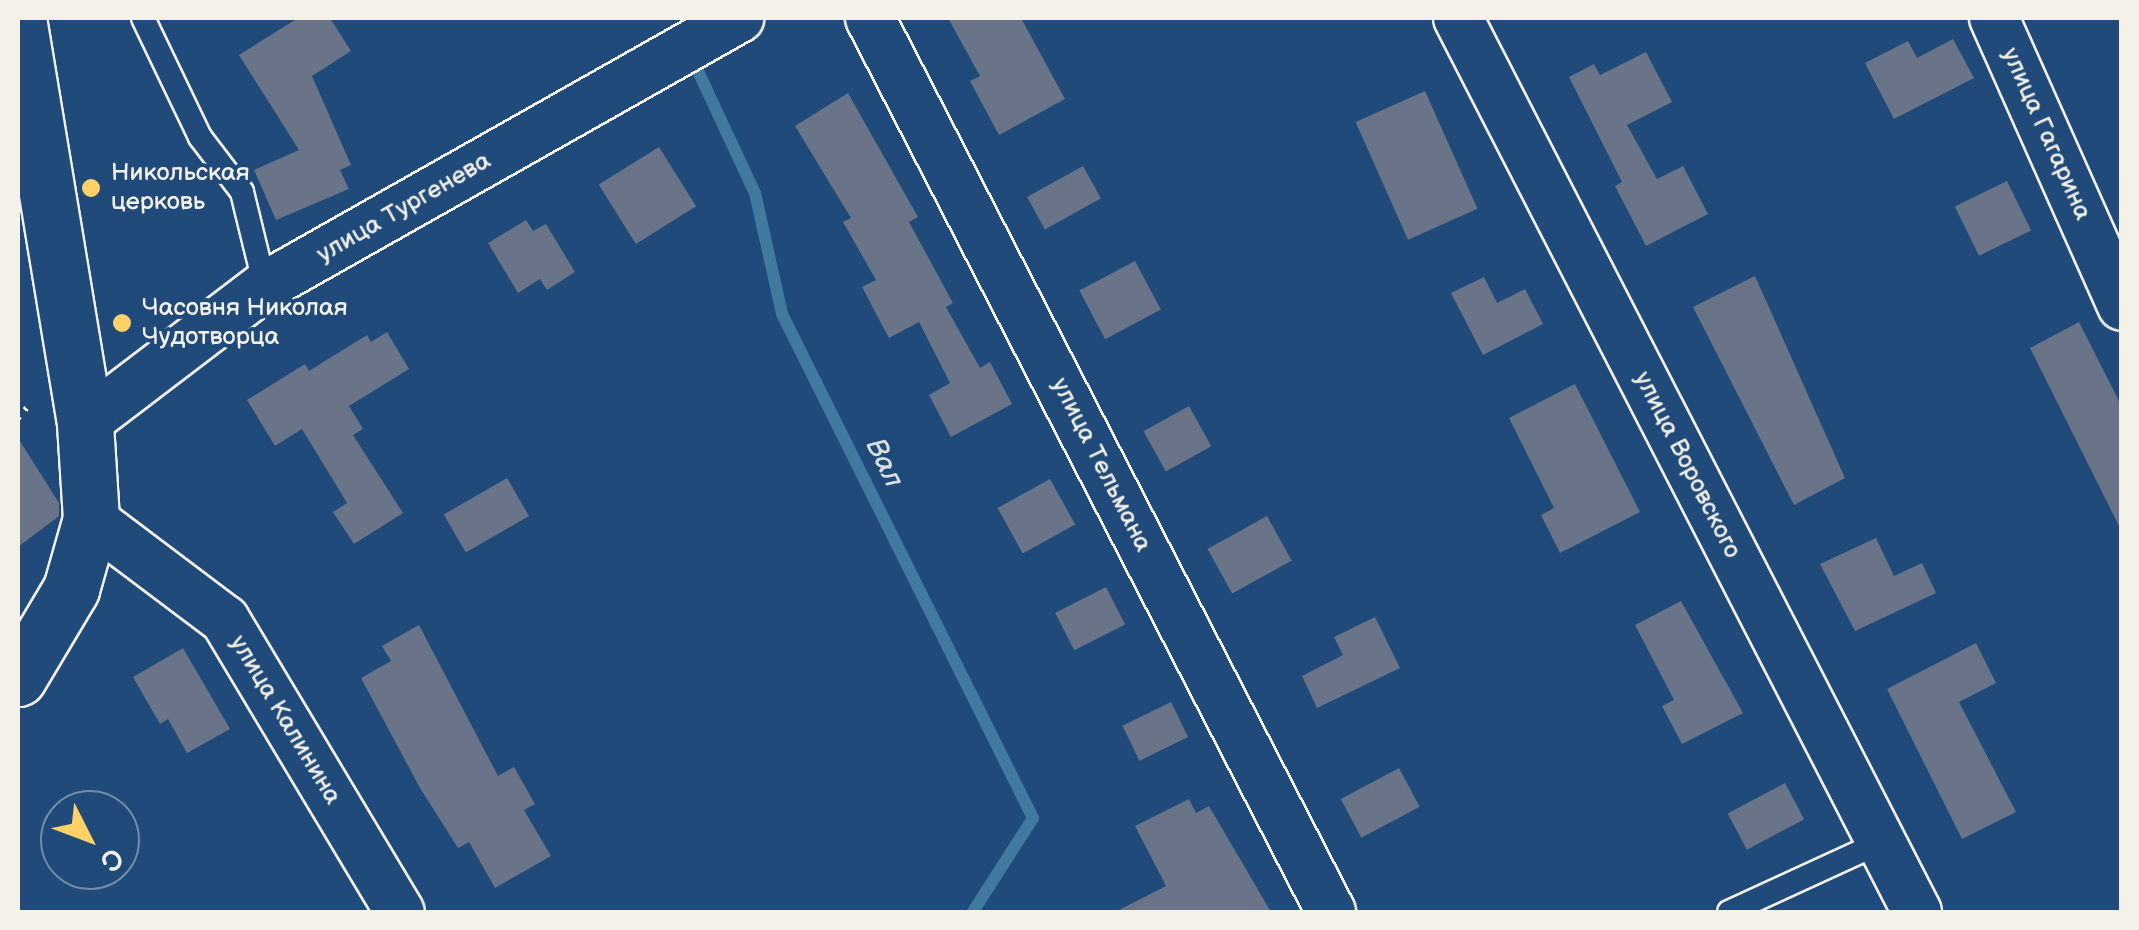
<!DOCTYPE html>
<meta charset="utf-8">
<style>
body{margin:0}
#map{position:relative;width:2139px;height:930px;overflow:hidden;background:#1f4a7a;font-family:"Balsamiq Sans",sans-serif}
div>[style]{position:absolute}
[style*='--x']{left:calc(var(--x)*1px);top:calc(var(--y)*1px);width:calc(var(--w)*1px);rotate:calc(var(--a)*1deg)}
.stream>*{height:12px;margin:-6px;padding:0 6px;transform-origin:6px;border-radius:6px;background:#42799f}
.building>*{inset:0;background:#697488;transform-origin:0 0}
.path>*{height:6px;margin-top:-3px;transform-origin:0;background:repeating-linear-gradient(90deg,#f4f1e8 0 2.5px,transparent 0 10.5px)}
.roads{filter:drop-shadow(2px 0 #f4f1e8) drop-shadow(-2px 0 #f4f1e8) drop-shadow(0 2px #f4f1e8) drop-shadow(0 -2px #f4f1e8)}
.service>*{height:22px;margin:-11px;padding:0 11px;transform-origin:11px;border-radius:11px;background:#1f4a7a}
.minor>*{height:48px;margin:-24px;padding:0 24px;transform-origin:24px;border-radius:24px;background:#1f4a7a}
.tertiary>*{height:55px;margin:-27.5px;padding:0 27.5px;transform-origin:27.5px;border-radius:27.5px;background:#1f4a7a}
.dots>*{width:28px;height:28px;translate:-50% -50%;box-sizing:border-box;border:5px solid #1f4a7a;border-radius:50%}
span{translate:-50% -50%;white-space:nowrap;text-align:center;line-height:1.15;-webkit-text-stroke:8px #1f4a7a;paint-order:stroke}
.street-label{font-size:25px;color:#f4f1e8}
.poi-label{font-size:25px;color:#f4f1e8}
.left{translate:0 -50%;text-align:left}
.water-label{font-size:28px;color:#d9dfdd;font-style:italic}
.frame{position:absolute;inset:0;border:20px solid #f4f1e8;pointer-events:none}
.north{position:absolute;left:40px;top:790px;width:100px;height:100px;box-sizing:border-box;background:#1f4a7a;border:2px solid #748da6;border-radius:50%;rotate:132deg;font-size:28px;font-weight:700;line-height:40px;text-align:center;color:#f4f1e8}
.north::after{content:'';display:block;margin:auto;width:35px;height:45px;background:#ffd166;clip-path:polygon(50% 0,100% 100%,50% 72%,0 100%)}
</style>
<div id="map">
<div class="stream">
<div style="--x:691;--y:56;--w:151;--a:65"></div>
<div style="--x:755;--y:193;--w:124;--a:77.4"></div>
<div style="--x:782;--y:314;--w:563;--a:63.53"></div>
<div style="--x:1033;--y:818;--w:112;--a:122.6"></div>
</div>
<div class="building">
<div style="clip-path:polygon(298px 18px,330px 18px,351px 51px,312px 76px,351px 165px,340px 170px,349px 189px,276px 220px,254px 170px,299px 150px,239px 55px)"></div>
<div style="clip-path:polygon(948px 18px,1021px 18px,1065px 99px,999px 135px,970px 81px,980px 76px)"></div>
<div style="clip-path:polygon(1953px 39px,1974px 78px,1894px 119px,1865px 63px,1908px 41px,1917px 58px)"></div>
<div style="clip-path:polygon(1646px 52px,1672px 102px,1627px 125px,1657px 179px,1683px 166px,1708px 214px,1646px 246px,1615px 186px,1622px 182px,1569px 77px,1594px 64px,1600px 75px)"></div>
<div style="left:1425px;top:91px;width:129px;height:76px;rotate:66deg"></div>
<div style="clip-path:polygon(848px 93px,918px 217px,909px 222px,953px 303px,946px 307px,980px 368px,990px 362px,1012px 404px,951px 437px,929px 395px,950px 383px,919px 322px,889px 338px,862px 287px,876px 280px,843px 222px,851px 218px,795px 126px)"></div>
<div style="left:659px;top:147px;width:70px;height:71px;rotate:58deg"></div>
<div style="left:1083px;top:166px;width:37px;height:64px;rotate:61deg"></div>
<div style="left:2007px;top:181px;width:55px;height:58px;rotate:64deg"></div>
<div style="clip-path:polygon(526px 220px,533px 231px,546px 224px,575px 272px,547px 290px,540px 279px,518px 293px,488px 243px)"></div>
<div style="left:1135px;top:261px;width:55px;height:63px;rotate:62deg"></div>
<div style="clip-path:polygon(1755px 276px,1845px 478px,1794px 505px,1693px 307px)"></div>
<div style="clip-path:polygon(1484px 277px,1497px 303px,1525px 289px,1543px 324px,1483px 355px,1451px 293px)"></div>
<div style="clip-path:polygon(2079px 322px,2122px 407px,2122px 532px,2030px 348px)"></div>
<div style="clip-path:polygon(387px 332px,409px 369px,349px 406px,363px 429px,353px 435px,403px 513px,354px 544px,333px 512px,347px 503px,302px 429px,275px 446px,247px 400px,305px 364px,309px 371px,367px 335px,371px 342px)"></div>
<div style="clip-path:polygon(1575px 384px,1640px 512px,1560px 553px,1541px 515px,1554px 508px,1509px 418px)"></div>
<div style="left:1189px;top:406px;width:46px;height:52px;rotate:61deg"></div>
<div style="clip-path:polygon(18px 438px,59px 503px,59px 516px,18px 547px)"></div>
<div style="left:507px;top:478px;width:44px;height:73px;rotate:60deg"></div>
<div style="left:1050px;top:479px;width:52px;height:60px;rotate:61deg"></div>
<div style="left:1267px;top:516px;width:51px;height:68px;rotate:61deg"></div>
<div style="clip-path:polygon(1876px 538px,1894px 576px,1922px 563px,1936px 593px,1855px 631px,1820px 564px)"></div>
<div style="left:1106px;top:587px;width:42px;height:57px;rotate:63deg"></div>
<div style="clip-path:polygon(1681px 601px,1743px 713px,1682px 744px,1662px 706px,1674px 700px,1635px 625px)"></div>
<div style="clip-path:polygon(1375px 617px,1400px 668px,1317px 708px,1302px 676px,1343px 655px,1334px 637px)"></div>
<div style="clip-path:polygon(419px 625px,498px 776px,514px 767px,535px 804px,524px 810px,551px 856px,495px 888px,469px 842px,458px 848px,420px 788px,361px 678px,391px 661px,382px 646px)"></div>
<div style="clip-path:polygon(1976px 643px,1996px 683px,1959px 702px,2016px 812px,1962px 839px,1887px 689px)"></div>
<div style="clip-path:polygon(183px 648px,230px 729px,187px 753px,168px 719px,160px 724px,133px 677px)"></div>
<div style="left:1171px;top:702px;width:39px;height:54px;rotate:64deg"></div>
<div style="left:1399px;top:768px;width:44px;height:66px;rotate:62deg"></div>
<div style="left:1785px;top:783px;width:41px;height:65px;rotate:62deg"></div>
<div style="clip-path:polygon(1189px 799px,1196px 813px,1209px 806px,1271px 912px,1115px 912px,1166px 886px,1135px 826px)"></div>
</div>
<div class="path">
<div style="--x:18;--y:418;--w:20;--a:-49"></div>
</div>
<div class="roads">
<div class="service">
<div style="--x:143;--y:18;--w:132;--a:64.4"></div>
<div style="--x:200;--y:137;--w:69;--a:52.6"></div>
<div style="--x:242;--y:192;--w:97;--a:76.3"></div>
<div style="--x:1729;--y:912;--w:167;--a:-24.7"></div>
</div>
<div class="minor">
<div style="--x:870;--y:18;--w:1006;--a:62.72"></div>
<div style="--x:1458;--y:18;--w:1005;--a:62.82"></div>
<div style="--x:1994;--y:18;--w:315;--a:66"></div>
<div style="--x:85;--y:423;--w:226;--a:-37.3"></div>
<div style="--x:265;--y:286;--w:545;--a:-29.48"></div>
<div style="--x:91;--y:519;--w:168;--a:37"></div>
<div style="--x:225;--y:620;--w:340;--a:59.1"></div>
</div>
<div class="tertiary">
<div style="--x:18;--y:678;--w:104;--a:-59.2"></div>
<div style="--x:71;--y:589;--w:73;--a:-74.1"></div>
<div style="--x:91;--y:519;--w:96;--a:-93.6"></div>
<div style="--x:85;--y:423;--w:411;--a:-99.4"></div>
</div>
</div>
<div class="dots">
<div style="left:91px;top:188px;background:#ffd166"></div>
<div style="left:122px;top:323px;background:#ffd166"></div>
</div>
<div class="street-label">
<span style="left:2046px;top:134px;rotate:66deg">улица Гагарина</span>
<span style="left:404px;top:208px;rotate:-30deg">улица Тургенева</span>
<span style="left:1101px;top:465px;rotate:63deg">улица Тельмана</span>
<span style="left:1687px;top:465px;rotate:63deg">улица Воровского</span>
<span style="left:285px;top:720px;rotate:59deg">улица Калинина</span>
</div>
<div class="poi-label">
<span class="left" style="left:111px;top:188px">Никольская<br>церковь</span>
<span class="left" style="left:142px;top:323px">Часовня Николая<br>Чудотворца</span>
</div>
<div class="water-label">
<span style="left:884px;top:463px;rotate:64deg">Вал</span>
</div>
<div class="frame"></div>
<div class="north">С</div>
</div>
